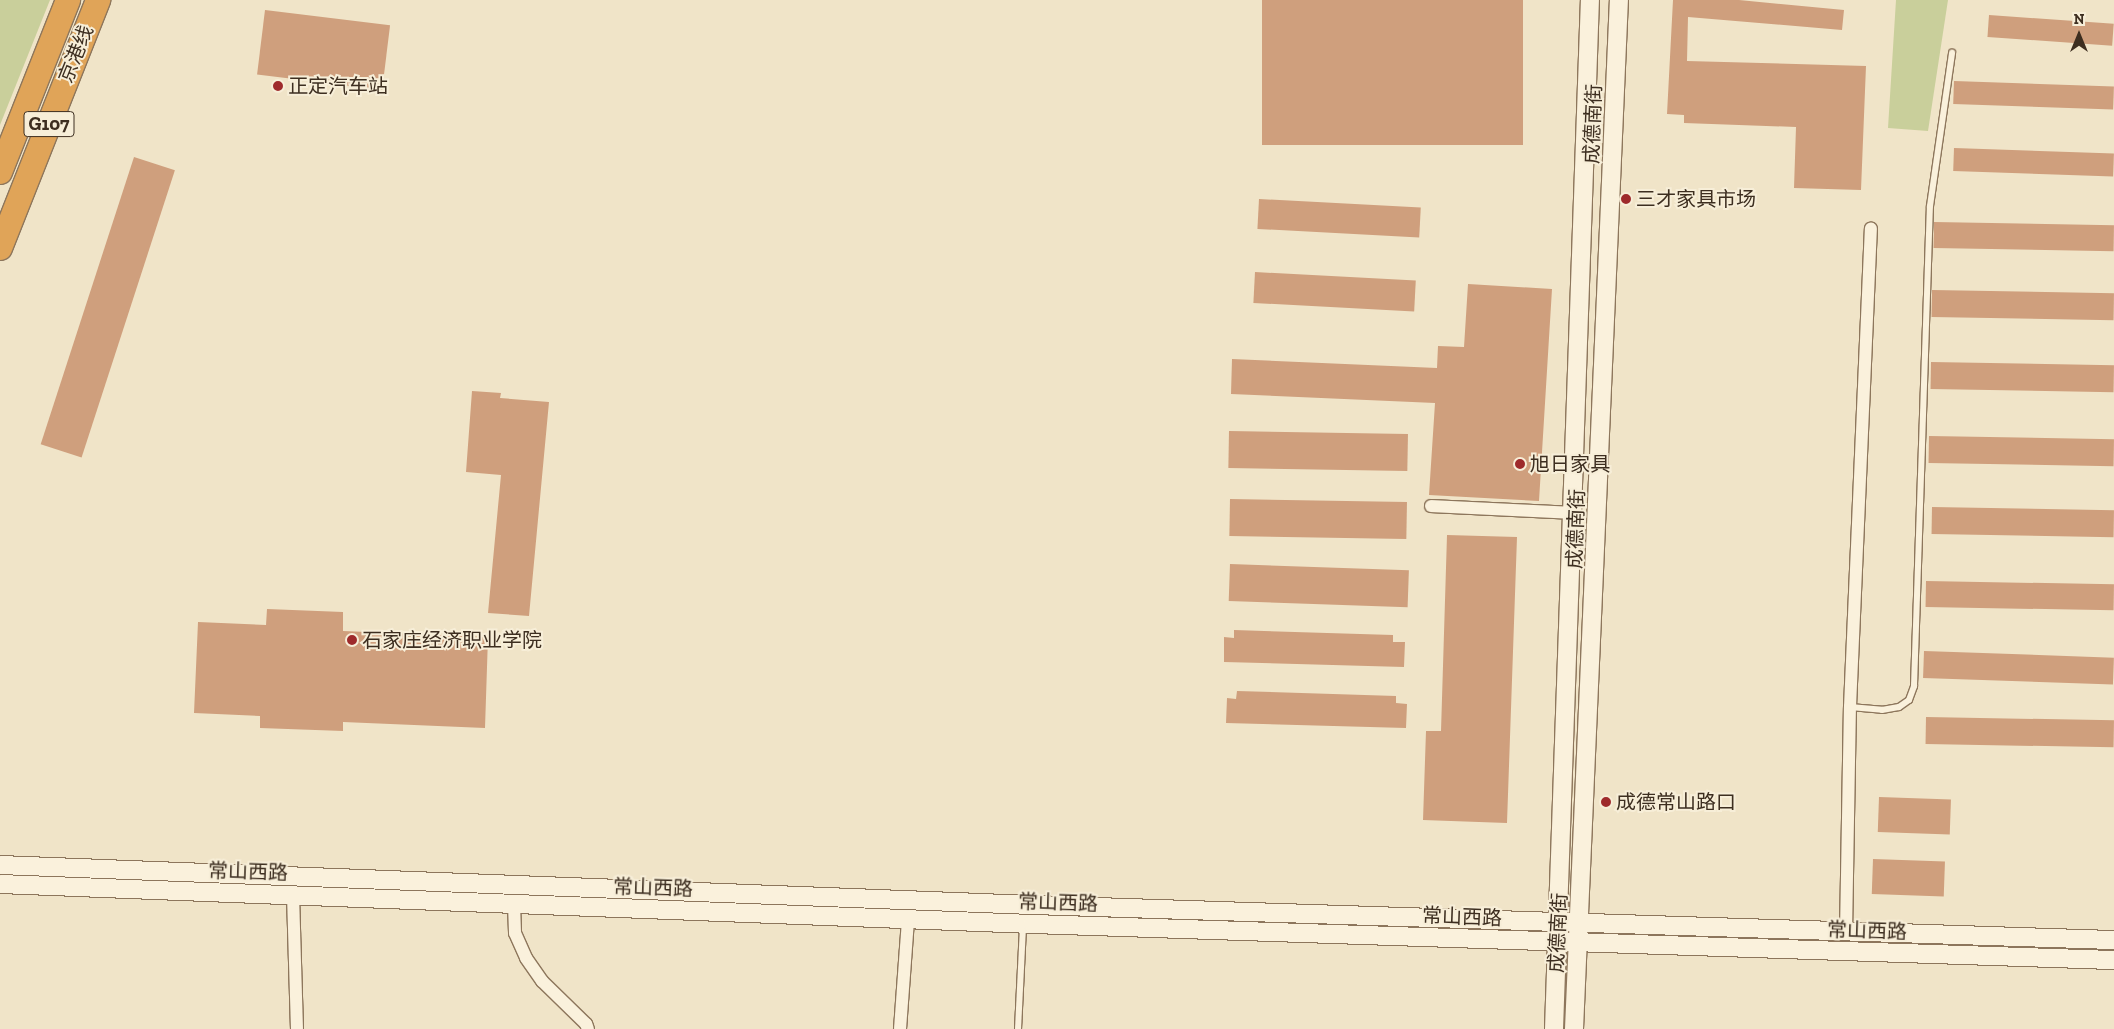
<!DOCTYPE html>
<meta charset="utf-8">
<style>
body{margin:0}
#map{position:relative;width:2114px;height:1029px;overflow:hidden;background:#f0e4c8;font-family:"Zilla Slab","Noto Sans SC",serif}
div>[style]{position:absolute}
[style*='--x']{left:calc(var(--x)*1px);top:calc(var(--y)*1px);width:calc(var(--w)*1px);rotate:calc(var(--a)*1deg)}
.green>*{inset:0;background:#c9cf9b}
.building>*{inset:0;background:#cf9f7d;transform-origin:0 0}
.roads{filter:drop-shadow(1px 0 #8d765c) drop-shadow(-1px 0 #8d765c) drop-shadow(0 1px #8d765c) drop-shadow(0 -1px #8d765c)}
.lane>*{height:6px;margin:-3px;padding:0 3px;transform-origin:3px;border-radius:3px;background:#faf1dc}
.street>*{height:12px;margin:-6px;padding:0 6px;transform-origin:6px;border-radius:6px;background:#faf1dc}
.secondary>*{height:18px;margin:-9px;padding:0 9px;transform-origin:9px;border-radius:9px;background:#faf1dc}
.highway>*{height:24px;margin:-12px;padding:0 12px;transform-origin:12px;border-radius:12px;background:#e0a458}
.dots>*{width:14px;height:14px;translate:-50% -50%;box-sizing:border-box;border:2px solid #f7eed8;border-radius:50%}
span{translate:-50% -50%;white-space:nowrap;text-align:center;line-height:1.15;-webkit-text-stroke:4px #f7eed8;paint-order:stroke}
.shield-label span{padding:1px 4px;background:#f7eed8;border:1px solid;border-radius:4px;-webkit-text-stroke-width:0}
.shield-label{font-size:19px;color:#3d2e20;font-weight:700}
.street-label{font-size:20px;color:#3d2e20}
.poi-label{font-size:20px;color:#3d2e20}
.left{translate:0 -50%;text-align:left}
.north{position:absolute;left:2054px;top:10px;width:50px;height:50px;-webkit-text-stroke:4px #f7eed8;paint-order:stroke;rotate:0deg;font-size:14px;font-weight:700;line-height:20px;text-align:center;color:#3d2e20}
.north::after{content:'';display:block;margin:auto;width:18px;height:22px;background:#3d2e20;clip-path:polygon(50% 0,100% 100%,50% 72%,0 100%)}
</style>
<div id="map">
<div class="green">
<div style="clip-path:polygon(0 0,50px 0,0 125px)"></div>
<div style="clip-path:polygon(1896px 0,1948px 0,1928px 131px,1888px 128px)"></div>
</div>
<div class="building">
<div style="left:1262px;top:0;width:261px;height:145px"></div>
<div style="clip-path:polygon(1673px 0,1739px 0,1844px 10px,1842px 30px,1688px 17px,1687px 61px,1866px 66px,1861px 190px,1794px 188px,1796px 127px,1684px 123px,1684px 115px,1667px 114px)"></div>
<div style="left:265px;top:10px;width:126px;height:65px;rotate:7deg"></div>
<div style="left:1989px;top:15px;width:125px;height:22px;rotate:4deg"></div>
<div style="left:1954px;top:81px;width:160px;height:23px;rotate:2deg"></div>
<div style="left:1954px;top:148px;width:160px;height:23px;rotate:2deg"></div>
<div style="left:134px;top:157px;width:43px;height:302px;rotate:18deg"></div>
<div style="left:1259px;top:199px;width:162px;height:30px;rotate:3deg"></div>
<div style="left:1934px;top:222px;width:180px;height:26px;rotate:1deg"></div>
<div style="left:1255px;top:272px;width:161px;height:31px;rotate:3deg"></div>
<div style="clip-path:polygon(1468px 284px,1552px 289px,1539px 501px,1429px 495px,1435px 403px,1231px 394px,1232px 359px,1437px 368px,1438px 346px,1464px 347px)"></div>
<div style="left:1932px;top:290px;width:182px;height:27px;rotate:1deg"></div>
<div style="left:1931px;top:362px;width:183px;height:27px;rotate:1deg"></div>
<div style="clip-path:polygon(472px 391px,501px 393px,500px 398px,549px 402px,529px 616px,488px 613px,501px 475px,466px 472px)"></div>
<div style="left:1229px;top:431px;width:179px;height:37px;rotate:1deg"></div>
<div style="left:1929px;top:436px;width:185px;height:27px;rotate:1deg"></div>
<div style="left:1230px;top:499px;width:177px;height:37px;rotate:1deg"></div>
<div style="left:1932px;top:507px;width:182px;height:27px;rotate:1deg"></div>
<div style="clip-path:polygon(1447px 535px,1517px 537px,1507px 823px,1423px 820px,1426px 731px,1441px 731px)"></div>
<div style="left:1230px;top:564px;width:179px;height:37px;rotate:2deg"></div>
<div style="left:1926px;top:581px;width:188px;height:26px;rotate:1deg"></div>
<div style="clip-path:polygon(267px 609px,343px 612px,343px 631px,488px 637px,485px 728px,343px 722px,343px 731px,260px 728px,260px 716px,194px 713px,198px 622px,266px 625px)"></div>
<div style="clip-path:polygon(1234px 630px,1393px 635px,1393px 642px,1405px 642px,1404px 667px,1224px 662px,1224px 637px,1234px 638px)"></div>
<div style="left:1924px;top:651px;width:190px;height:27px;rotate:2deg"></div>
<div style="clip-path:polygon(1237px 691px,1396px 696px,1396px 703px,1407px 704px,1406px 728px,1226px 723px,1227px 698px,1236px 699px)"></div>
<div style="left:1926px;top:717px;width:188px;height:27px;rotate:1deg"></div>
<div style="left:1879px;top:797px;width:72px;height:35px;rotate:2deg"></div>
<div style="left:1873px;top:859px;width:72px;height:35px;rotate:2deg"></div>
</div>
<div class="roads">
<div class="lane">
<div style="--x:1850;--y:707;--w:32;--a:5"></div>
<div style="--x:1882;--y:710;--w:17;--a:-10"></div>
<div style="--x:1899;--y:707;--w:12;--a:-35"></div>
<div style="--x:1909;--y:700;--w:15;--a:-70"></div>
<div style="--x:1914;--y:686;--w:480;--a:-88.1"></div>
<div style="--x:1930;--y:206;--w:155;--a:-81.8"></div>
<div style="--x:1018;--y:1029;--w:104;--a:-87.2"></div>
</div>
<div class="street">
<div style="--x:1431;--y:506;--w:143;--a:2.8"></div>
<div style="--x:293;--y:895;--w:134;--a:88.3"></div>
<div style="--x:514;--y:904;--w:29;--a:88"></div>
<div style="--x:515;--y:933;--w:27;--a:66"></div>
<div style="--x:526;--y:958;--w:28;--a:55"></div>
<div style="--x:542;--y:981;--w:62;--a:44.3"></div>
<div style="--x:586;--y:1024;--w:5;--a:68"></div>
<div style="--x:1846;--y:933;--w:226;--a:-89"></div>
<div style="--x:1850;--y:707;--w:479;--a:-87.5"></div>
<div style="--x:900;--y:1029;--w:110;--a:-85.8"></div>
</div>
<div class="secondary">
<div style="--x:0;--y:865;--w:1035;--a:2.22"></div>
<div style="--x:1034;--y:905;--w:1081;--a:1.86"></div>
<div style="--x:0;--y:884;--w:1034;--a:2.22"></div>
<div style="--x:1033;--y:924;--w:1082;--a:1.91"></div>
<div style="--x:1554;--y:1029;--w:1030;--a:-88"></div>
<div style="--x:1574;--y:1029;--w:1030;--a:-87.5"></div>
</div>
<div class="highway">
<div style="--x:0;--y:172;--w:185;--a:-68.4"></div>
<div style="--x:0;--y:248;--w:267;--a:-68.4"></div>
</div>
</div>
<div class="dots">
<div style="left:278px;top:86px;background:#9e2a2b"></div>
<div style="left:1626px;top:199px;background:#9e2a2b"></div>
<div style="left:1520px;top:464px;background:#9e2a2b"></div>
<div style="left:352px;top:640px;background:#9e2a2b"></div>
<div style="left:1606px;top:802px;background:#9e2a2b"></div>
</div>
<div class="shield-label">
<span style="left:49px;top:124px">G107</span>
</div>
<div class="street-label">
<span style="left:76px;top:54px;rotate:-68deg">京港线</span>
<span style="left:1593px;top:124px;rotate:-88deg">成德南街</span>
<span style="left:1576px;top:529px;rotate:-88deg">成德南街</span>
<span style="left:248px;top:872px;rotate:2deg">常山西路</span>
<span style="left:653px;top:888px;rotate:2deg">常山西路</span>
<span style="left:1058px;top:903px;rotate:2deg">常山西路</span>
<span style="left:1462px;top:917px;rotate:2deg">常山西路</span>
<span style="left:1867px;top:931px;rotate:2deg">常山西路</span>
<span style="left:1558px;top:933px;rotate:-87deg">成德南街</span>
</div>
<div class="poi-label">
<span class="left" style="left:288px;top:86px">正定汽车站</span>
<span class="left" style="left:1636px;top:199px">三才家具市场</span>
<span class="left" style="left:1530px;top:464px">旭日家具</span>
<span class="left" style="left:362px;top:640px">石家庄经济职业学院</span>
<span class="left" style="left:1616px;top:802px">成德常山路口</span>
</div>
<div class="north">N</div>
</div>
